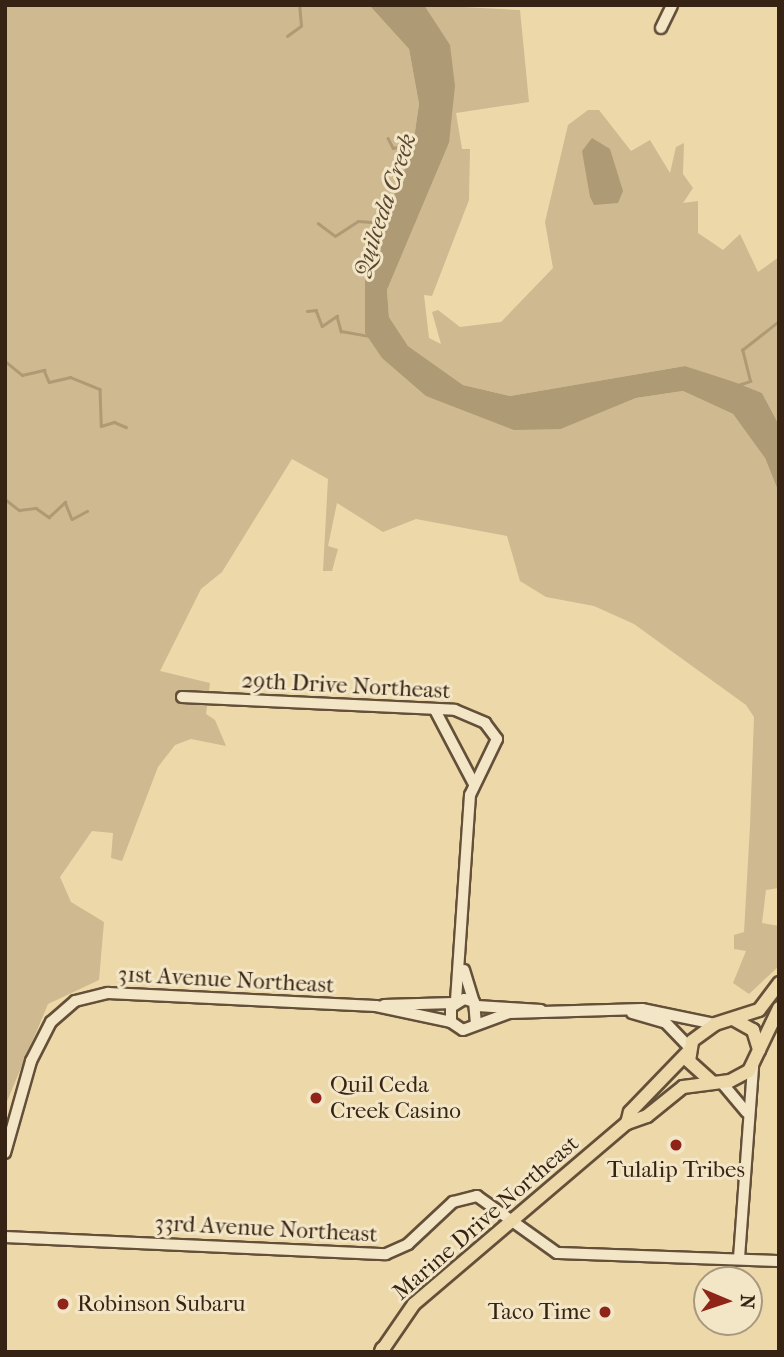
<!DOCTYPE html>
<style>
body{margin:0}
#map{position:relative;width:784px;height:1357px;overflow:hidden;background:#edd8a9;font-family:"IM FELL French Canon",serif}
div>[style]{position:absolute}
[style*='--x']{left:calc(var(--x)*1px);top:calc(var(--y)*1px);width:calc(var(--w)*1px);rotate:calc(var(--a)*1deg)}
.green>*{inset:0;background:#ceb990}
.water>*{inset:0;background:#af9a76}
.stream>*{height:2.5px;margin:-1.25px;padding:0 1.25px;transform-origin:1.25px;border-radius:1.25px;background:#af9a76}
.roads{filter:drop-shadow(2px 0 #645039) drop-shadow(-2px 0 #645039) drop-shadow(0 2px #645039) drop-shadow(0 -2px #645039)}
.minor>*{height:10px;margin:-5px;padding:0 5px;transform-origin:5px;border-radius:5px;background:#f3e6c7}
.major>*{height:12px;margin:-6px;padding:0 6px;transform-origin:6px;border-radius:6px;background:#edd8a9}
.highway>*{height:14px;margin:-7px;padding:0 7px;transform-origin:7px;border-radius:7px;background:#edd8a9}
.dots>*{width:19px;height:19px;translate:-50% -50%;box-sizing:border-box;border:4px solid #f3e6c7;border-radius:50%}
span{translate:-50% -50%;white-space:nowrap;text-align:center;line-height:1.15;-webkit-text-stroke:6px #f3e6c7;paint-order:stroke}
.street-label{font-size:23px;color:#362314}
.poi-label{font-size:23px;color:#362314}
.left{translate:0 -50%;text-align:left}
.right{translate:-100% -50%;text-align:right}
.water-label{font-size:24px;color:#5a4731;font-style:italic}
.frame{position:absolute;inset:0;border:7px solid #362314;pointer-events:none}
.north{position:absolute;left:693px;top:1266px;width:70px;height:70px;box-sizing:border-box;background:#f3e6c7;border:2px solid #a7987f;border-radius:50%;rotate:92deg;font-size:19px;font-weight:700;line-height:28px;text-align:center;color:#362314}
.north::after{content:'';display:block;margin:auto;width:24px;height:32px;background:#8f2418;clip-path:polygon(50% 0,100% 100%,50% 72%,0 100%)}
</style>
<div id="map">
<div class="green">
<div style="clip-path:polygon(5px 5px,369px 5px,409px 49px,419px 104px,412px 152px,365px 264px,382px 358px,561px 429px,636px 398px,683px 391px,733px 414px,765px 458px,779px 493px,779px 888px,766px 890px,762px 923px,779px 926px,779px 966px,749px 994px,733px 983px,746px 951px,734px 949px,734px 935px,744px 932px,750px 826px,754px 717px,746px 705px,634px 624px,594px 606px,546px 597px,520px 581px,507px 536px,416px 519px,383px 532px,337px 503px,328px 546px,338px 549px,332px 571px,323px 571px,328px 479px,292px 459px,222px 572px,201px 589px,160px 671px,210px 683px,206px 714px,215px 720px,226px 746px,191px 739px,175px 745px,158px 767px,122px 861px,111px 858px,113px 833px,92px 831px,60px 877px,71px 902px,104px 922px,99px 980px,48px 1004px,5px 1106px)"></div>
<div style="clip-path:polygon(424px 5px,520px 10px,529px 102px,456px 113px,462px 149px,470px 149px,469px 200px,432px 296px,424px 295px,429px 338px,441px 344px,432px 312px,438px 310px,460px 327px,501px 322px,553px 268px,545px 222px,568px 125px,588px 110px,599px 110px,631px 151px,650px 140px,670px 173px,676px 147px,684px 143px,683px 174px,693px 188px,683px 203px,698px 201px,698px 233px,723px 250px,740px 234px,758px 272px,779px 257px,779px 425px,762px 393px,685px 366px,510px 396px,463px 385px,408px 346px,389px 317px,387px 290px,449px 143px)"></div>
</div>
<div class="water">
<div style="clip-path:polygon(369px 5px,424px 5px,450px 45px,455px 86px,449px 143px,387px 290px,389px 317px,408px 346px,463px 385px,510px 396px,685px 366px,734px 382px,762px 393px,779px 425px,779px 493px,765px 458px,733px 414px,683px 391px,636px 398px,561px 429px,514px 430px,426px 396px,382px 358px,365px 333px,365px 264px,412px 152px,419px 104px,409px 49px)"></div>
<div style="clip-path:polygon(592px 138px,610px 149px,623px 191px,618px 203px,594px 205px,590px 197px,582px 151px)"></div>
</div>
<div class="stream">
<div style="--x:287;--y:36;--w:17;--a:-36"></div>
<div style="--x:301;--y:26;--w:21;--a:-95"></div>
<div style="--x:388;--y:138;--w:11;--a:63"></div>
<div style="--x:393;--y:148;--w:23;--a:-13"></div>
<div style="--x:318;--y:223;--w:21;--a:37"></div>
<div style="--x:335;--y:236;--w:27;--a:-33"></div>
<div style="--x:358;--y:221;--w:27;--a:4"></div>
<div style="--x:307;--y:311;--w:9;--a:-6"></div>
<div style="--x:316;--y:310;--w:17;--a:69"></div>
<div style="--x:322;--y:326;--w:18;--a:-34"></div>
<div style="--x:337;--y:316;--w:16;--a:75"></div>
<div style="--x:341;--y:331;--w:29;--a:10"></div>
<div style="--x:5;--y:361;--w:22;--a:39"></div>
<div style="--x:22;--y:375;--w:23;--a:-13"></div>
<div style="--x:44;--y:370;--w:13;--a:67"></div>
<div style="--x:49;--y:382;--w:22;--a:-13"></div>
<div style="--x:70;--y:377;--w:32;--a:22"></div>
<div style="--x:100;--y:389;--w:37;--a:88"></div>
<div style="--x:101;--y:426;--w:14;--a:-17"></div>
<div style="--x:114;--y:422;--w:13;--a:23"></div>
<div style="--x:738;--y:385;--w:13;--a:-18"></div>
<div style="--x:750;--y:381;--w:32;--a:-104"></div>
<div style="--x:742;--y:350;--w:47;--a:-38.1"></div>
<div style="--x:5;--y:499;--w:18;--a:38"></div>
<div style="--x:19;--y:510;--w:17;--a:-7"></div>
<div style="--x:36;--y:508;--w:16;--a:35"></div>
<div style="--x:49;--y:517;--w:22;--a:-43"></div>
<div style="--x:65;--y:502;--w:18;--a:68"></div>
<div style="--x:72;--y:519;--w:17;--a:-28"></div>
</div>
<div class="roads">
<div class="minor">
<div style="--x:661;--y:28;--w:25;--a:-64"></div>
<div style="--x:182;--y:697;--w:273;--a:2.7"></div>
<div style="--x:455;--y:710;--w:33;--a:23"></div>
<div style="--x:485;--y:723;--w:20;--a:53"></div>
<div style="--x:497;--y:739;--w:62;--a:115.7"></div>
<div style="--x:470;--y:795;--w:206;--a:93.9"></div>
<div style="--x:435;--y:710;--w:84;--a:62.2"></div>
<div style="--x:464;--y:970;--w:34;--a:73"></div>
<div style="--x:384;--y:1005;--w:70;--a:-1.6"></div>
<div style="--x:477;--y:1006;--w:64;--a:3.6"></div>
<div style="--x:632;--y:1013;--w:35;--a:16"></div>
<div style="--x:666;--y:1023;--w:35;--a:46"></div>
<div style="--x:476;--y:1024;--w:22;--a:-95"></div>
<div style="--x:474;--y:1002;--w:10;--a:-163"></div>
<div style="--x:464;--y:999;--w:15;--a:148"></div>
<div style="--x:451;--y:1007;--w:15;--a:90"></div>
<div style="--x:451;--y:1022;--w:14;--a:34"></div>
<div style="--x:463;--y:1030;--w:49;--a:-20.3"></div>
<div style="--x:509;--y:1013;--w:133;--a:-1.7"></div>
<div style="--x:642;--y:1009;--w:75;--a:11.6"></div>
<div style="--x:722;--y:1083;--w:38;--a:50"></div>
<div style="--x:5;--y:1153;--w:96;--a:-74.2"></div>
<div style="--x:31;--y:1061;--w:44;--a:-62.9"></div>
<div style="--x:51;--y:1022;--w:32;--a:-41"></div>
<div style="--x:75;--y:1001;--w:34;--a:-14"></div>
<div style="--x:108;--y:993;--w:268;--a:2.8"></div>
<div style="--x:376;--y:1006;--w:77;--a:12"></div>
<div style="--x:5;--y:1237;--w:381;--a:2.6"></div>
<div style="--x:386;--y:1254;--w:24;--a:-24"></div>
<div style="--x:408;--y:1244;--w:62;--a:-43"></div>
<div style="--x:453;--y:1202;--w:25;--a:-14"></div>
<div style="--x:477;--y:1196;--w:98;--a:35.5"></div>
<div style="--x:557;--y:1253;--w:222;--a:2.1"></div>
<div style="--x:739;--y:1258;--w:193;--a:-85.8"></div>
</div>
<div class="major">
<div style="--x:733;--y:1019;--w:23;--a:29"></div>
<div style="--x:753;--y:1030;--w:21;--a:73"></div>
<div style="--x:712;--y:1082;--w:31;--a:-138"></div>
<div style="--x:689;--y:1061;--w:20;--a:-81"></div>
<div style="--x:692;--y:1041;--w:29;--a:-36"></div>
<div style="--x:715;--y:1024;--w:46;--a:-17.7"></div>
<div style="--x:759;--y:1010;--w:34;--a:-53"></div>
<div style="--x:627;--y:1123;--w:11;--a:-75"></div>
<div style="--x:630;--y:1112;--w:83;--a:-46"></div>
<div style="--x:381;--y:1352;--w:58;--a:-55.5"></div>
<div style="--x:414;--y:1304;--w:280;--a:-40.4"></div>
<div style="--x:627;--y:1123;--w:21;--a:-19"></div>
<div style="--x:647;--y:1116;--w:46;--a:-38.9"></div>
<div style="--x:683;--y:1087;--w:47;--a:-7.3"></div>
<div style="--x:730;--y:1081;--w:21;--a:-28"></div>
<div style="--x:749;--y:1071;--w:70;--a:-64.5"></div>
</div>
<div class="highway">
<div style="--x:382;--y:1352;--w:3;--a:-72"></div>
</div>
</div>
<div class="dots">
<div style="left:316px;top:1098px;background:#8f2418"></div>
<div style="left:676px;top:1145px;background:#8f2418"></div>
<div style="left:63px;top:1304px;background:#8f2418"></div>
<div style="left:605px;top:1312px;background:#8f2418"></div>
</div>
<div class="street-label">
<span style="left:346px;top:686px;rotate:3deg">29th Drive Northeast</span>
<span style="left:226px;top:980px;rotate:3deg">31st Avenue Northeast</span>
<span style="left:486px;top:1218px;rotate:-41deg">Marine Drive Northeast</span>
<span style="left:266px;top:1229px;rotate:3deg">33rd Avenue Northeast</span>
</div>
<div class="poi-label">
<span class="left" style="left:330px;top:1098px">Quil Ceda<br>Creek Casino</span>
<span style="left:676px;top:1170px">Tulalip Tribes</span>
<span class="left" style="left:77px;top:1304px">Robinson Subaru</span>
<span class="right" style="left:591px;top:1312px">Taco Time</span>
</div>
<div class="water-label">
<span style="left:385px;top:205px;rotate:-71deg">Quilceda Creek</span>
</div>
<div class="frame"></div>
<div class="north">N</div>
</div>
